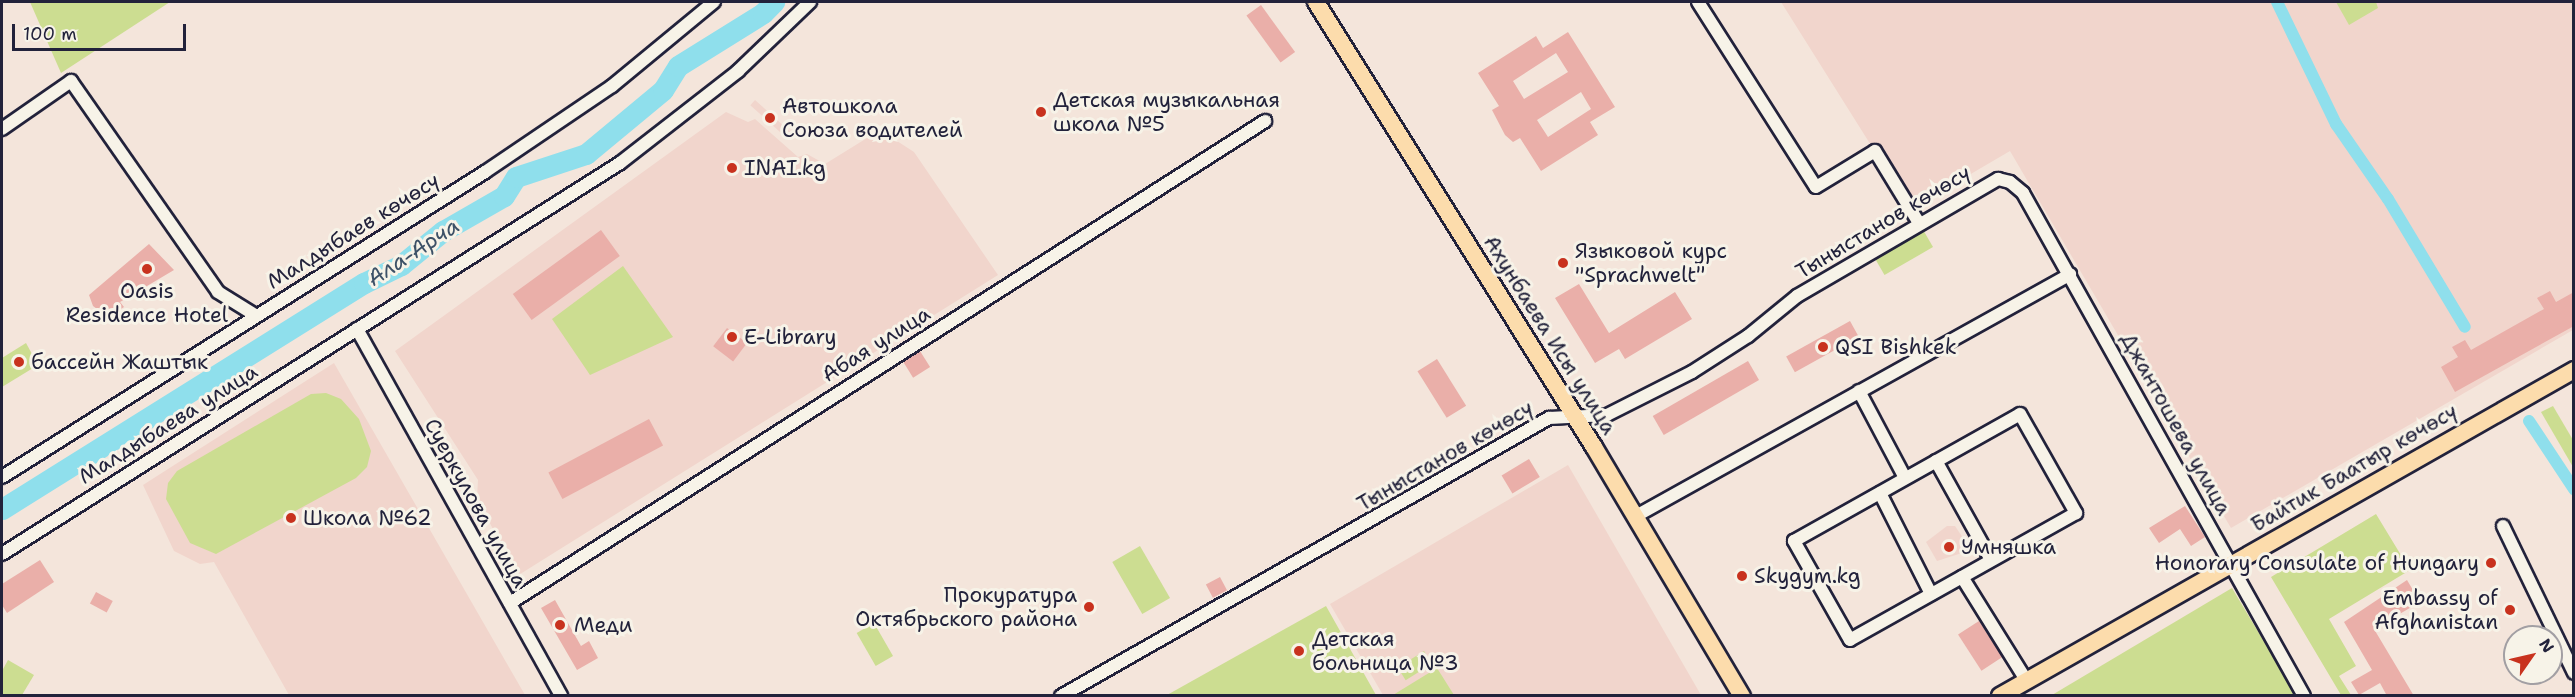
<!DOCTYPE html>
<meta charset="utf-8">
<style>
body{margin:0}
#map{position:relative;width:2575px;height:697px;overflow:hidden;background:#f4e5db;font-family:"Shantell Sans",sans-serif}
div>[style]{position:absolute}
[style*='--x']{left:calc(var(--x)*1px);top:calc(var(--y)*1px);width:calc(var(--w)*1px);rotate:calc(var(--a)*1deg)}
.built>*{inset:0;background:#f1d5cc;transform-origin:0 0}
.green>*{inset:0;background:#ccdd91;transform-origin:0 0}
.canal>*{height:12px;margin:-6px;padding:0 6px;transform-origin:6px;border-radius:6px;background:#8fdfec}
.river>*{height:21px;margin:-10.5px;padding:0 10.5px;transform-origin:10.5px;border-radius:10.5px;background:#8fdfec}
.building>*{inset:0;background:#eaafa9;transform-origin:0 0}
.roads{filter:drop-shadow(2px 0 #22223b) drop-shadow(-2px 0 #22223b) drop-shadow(0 2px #22223b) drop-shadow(0 -2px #22223b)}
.minor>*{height:12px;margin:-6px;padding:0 6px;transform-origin:6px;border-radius:6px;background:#f7f3e8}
.major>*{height:16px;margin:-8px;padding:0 8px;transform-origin:8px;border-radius:8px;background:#fcdcac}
.dots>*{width:16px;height:16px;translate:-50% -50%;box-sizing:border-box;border:3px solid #f7f3e8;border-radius:50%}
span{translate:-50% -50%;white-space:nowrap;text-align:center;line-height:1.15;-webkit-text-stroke:6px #f7f3e8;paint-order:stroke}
.poi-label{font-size:21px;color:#22223b}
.left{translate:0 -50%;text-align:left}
.right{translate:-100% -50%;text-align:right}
.street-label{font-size:21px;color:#22223b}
.water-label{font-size:22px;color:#3d5167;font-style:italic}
.frame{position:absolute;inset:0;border:3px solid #22223b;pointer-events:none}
.north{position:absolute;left:2503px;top:625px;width:60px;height:60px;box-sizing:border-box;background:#f7f3e8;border:2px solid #a29fa3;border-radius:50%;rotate:56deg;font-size:16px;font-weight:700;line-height:24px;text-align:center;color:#22223b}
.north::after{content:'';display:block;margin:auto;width:21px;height:27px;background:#c8321e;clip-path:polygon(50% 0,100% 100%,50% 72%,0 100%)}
.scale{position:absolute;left:12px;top:24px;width:174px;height:27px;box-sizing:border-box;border:3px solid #22223b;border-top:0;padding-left:8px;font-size:18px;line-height:21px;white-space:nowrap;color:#22223b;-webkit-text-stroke:4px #f7f3e8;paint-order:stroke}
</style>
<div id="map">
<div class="built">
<div style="clip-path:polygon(1781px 2px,2573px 2px,2573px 330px,2231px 528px,2010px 151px,1911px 209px)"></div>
<div style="left:755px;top:100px;width:47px;height:7px;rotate:42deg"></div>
<div style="clip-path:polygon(726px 112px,748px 122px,755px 119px,798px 157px,807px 154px,825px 164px,880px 130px,914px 152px,998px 275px,517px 576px,477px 498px,478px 480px,395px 351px)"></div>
<div style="clip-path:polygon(334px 363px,525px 695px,289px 695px,214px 562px,200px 564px,174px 551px,143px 485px)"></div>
<div style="clip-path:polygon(1568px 465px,1701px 695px,1383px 695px,1330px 604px)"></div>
<div style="clip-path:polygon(1947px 526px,1955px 526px,1971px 550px,1937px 561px,1926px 542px)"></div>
</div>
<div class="green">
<div style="clip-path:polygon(30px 2px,170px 2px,61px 73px)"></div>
<div style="clip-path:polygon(2336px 2px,2376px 2px,2378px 8px,2349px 25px)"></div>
<div style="left:1922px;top:228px;width:22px;height:56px;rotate:60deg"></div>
<div style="clip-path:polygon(623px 266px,673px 337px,590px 375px,552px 319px)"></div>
<div style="clip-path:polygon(26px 343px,38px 365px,2px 387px,2px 358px)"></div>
<div style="clip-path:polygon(326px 393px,341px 399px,359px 419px,371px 451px,367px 467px,356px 478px,216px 554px,190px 543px,166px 499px,168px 483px,177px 471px,311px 394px)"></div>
<div style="clip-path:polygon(2553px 406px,2573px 440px,2573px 467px,2541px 412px)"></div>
<div style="clip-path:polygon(2376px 514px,2410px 570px,2329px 619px,2356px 666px,2339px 676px,2351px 695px,2341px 695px,2271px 577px)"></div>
<div style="left:1140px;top:546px;width:60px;height:32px;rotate:60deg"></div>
<div style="clip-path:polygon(2232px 588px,2296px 695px,2052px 695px)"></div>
<div style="clip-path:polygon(1326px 606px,1376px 695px,1167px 695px)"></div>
<div style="left:874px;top:623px;width:38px;height:20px;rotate:60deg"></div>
<div style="left:1424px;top:651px;width:15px;height:31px;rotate:58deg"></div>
<div style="clip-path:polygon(8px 660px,34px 675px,22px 695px,2px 695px,2px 671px)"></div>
<div style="clip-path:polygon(1437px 668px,1454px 695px,1393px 695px)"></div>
</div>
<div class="canal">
<div style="--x:2277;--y:2;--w:136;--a:64.2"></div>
<div style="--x:2336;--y:124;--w:91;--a:55.3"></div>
<div style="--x:2388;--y:199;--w:149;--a:59"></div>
<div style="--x:2529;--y:421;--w:82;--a:56.5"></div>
</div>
<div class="river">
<div style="--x:2;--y:509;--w:427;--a:-32"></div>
<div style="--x:364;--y:283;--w:41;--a:-25.9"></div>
<div style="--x:401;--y:265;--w:54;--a:-39"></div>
<div style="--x:443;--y:231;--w:70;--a:-29.8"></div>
<div style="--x:504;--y:196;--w:22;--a:-58"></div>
<div style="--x:516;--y:177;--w:74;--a:-18.2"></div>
<div style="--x:586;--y:154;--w:100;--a:-39.7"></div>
<div style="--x:663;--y:90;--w:28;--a:-58"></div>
<div style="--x:678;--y:66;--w:100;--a:-31.9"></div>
<div style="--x:763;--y:13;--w:16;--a:-45"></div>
</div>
<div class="building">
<div style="left:1261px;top:5px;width:58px;height:18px;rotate:54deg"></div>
<div style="clip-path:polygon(evenodd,1568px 32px,1615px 107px,1590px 122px,1598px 135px,1541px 171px,1520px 138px,1513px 142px,1505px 135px,1492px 110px,1499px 106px,1478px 73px,1536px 36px,1543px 48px,1568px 32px,1556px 53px,1568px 72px,1524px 99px,1513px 81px,1556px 53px,1568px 32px,1581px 92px,1591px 109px,1548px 137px,1537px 120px,1581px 92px)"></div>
<div style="left:601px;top:230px;width:32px;height:109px;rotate:54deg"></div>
<div style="clip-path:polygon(149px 244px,174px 270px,120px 302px,124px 307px,108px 317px,93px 306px,89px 295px)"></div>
<div style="clip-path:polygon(1579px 284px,1609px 333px,1675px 292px,1692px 319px,1625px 359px,1619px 349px,1595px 363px,1555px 298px)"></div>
<div style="clip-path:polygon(2550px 291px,2556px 302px,2574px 292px,2574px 326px,2455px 392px,2441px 367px,2458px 357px,2452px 347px,2465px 340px,2471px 350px,2544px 309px,2537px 298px)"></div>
<div style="left:1850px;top:321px;width:18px;height:73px;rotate:61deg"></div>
<div style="left:727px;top:328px;width:25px;height:23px;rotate:37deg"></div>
<div style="left:920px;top:351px;width:19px;height:20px;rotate:58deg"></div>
<div style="left:1437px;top:359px;width:55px;height:23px;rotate:58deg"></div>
<div style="left:1748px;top:361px;width:22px;height:110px;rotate:60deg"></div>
<div style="left:649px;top:419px;width:30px;height:114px;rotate:62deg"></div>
<div style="left:1529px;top:459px;width:21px;height:32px;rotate:59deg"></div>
<div style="clip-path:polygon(2185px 506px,2205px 537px,2191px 546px,2180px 529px,2159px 543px,2149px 528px)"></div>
<div style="clip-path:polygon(40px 560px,54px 582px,7px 613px,2px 605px,2px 584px)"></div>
<div style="left:1220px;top:577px;width:15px;height:16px;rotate:62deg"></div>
<div style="clip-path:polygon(2407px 580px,2420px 602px,2374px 629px,2414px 696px,2387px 696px,2380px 683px,2359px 695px,2351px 682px,2372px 670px,2344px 622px)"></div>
<div style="left:96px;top:592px;width:19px;height:13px;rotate:28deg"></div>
<div style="clip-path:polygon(555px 600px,581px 646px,589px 641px,598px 658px,577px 670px,541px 608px)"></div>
<div style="left:1979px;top:621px;width:43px;height:25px;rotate:57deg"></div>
</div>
<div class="roads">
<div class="minor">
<div style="--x:1698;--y:2;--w:219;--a:57.5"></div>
<div style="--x:1816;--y:187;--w:69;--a:-31.4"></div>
<div style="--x:1875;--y:151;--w:84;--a:58.6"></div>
<div style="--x:2;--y:129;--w:84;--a:-34.8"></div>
<div style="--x:71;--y:81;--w:257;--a:55.1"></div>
<div style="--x:218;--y:292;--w:44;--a:31.9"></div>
<div style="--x:357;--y:329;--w:420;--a:60.9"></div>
<div style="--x:1859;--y:391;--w:98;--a:62.1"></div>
<div style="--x:2020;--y:414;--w:114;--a:60.5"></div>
<div style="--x:2076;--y:513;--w:259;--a:150.7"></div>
<div style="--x:1850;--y:640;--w:114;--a:-119.5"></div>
<div style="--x:1794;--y:541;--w:259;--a:-29.3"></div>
<div style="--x:1936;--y:461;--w:113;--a:60.9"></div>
<div style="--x:2;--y:477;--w:571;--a:-32.27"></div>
<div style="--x:485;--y:172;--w:153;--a:-34.1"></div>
<div style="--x:612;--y:86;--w:132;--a:-39.5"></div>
<div style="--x:1880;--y:493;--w:113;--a:63.2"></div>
<div style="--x:1636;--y:516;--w:497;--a:-29.1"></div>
<div style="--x:2503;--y:526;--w:163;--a:64.2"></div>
<div style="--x:2;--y:554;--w:731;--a:-32.32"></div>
<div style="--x:620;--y:163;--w:150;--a:-37.9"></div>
<div style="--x:738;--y:71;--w:100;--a:-43.8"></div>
<div style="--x:1962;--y:577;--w:121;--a:58.1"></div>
<div style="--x:510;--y:603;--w:896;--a:-32.55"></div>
<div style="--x:1061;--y:696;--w:562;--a:-29.67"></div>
<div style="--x:1549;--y:418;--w:58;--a:-3"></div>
<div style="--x:1607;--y:415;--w:95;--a:-26.8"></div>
<div style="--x:1692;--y:372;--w:67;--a:-32.7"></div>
<div style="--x:1748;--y:336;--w:63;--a:-39.2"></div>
<div style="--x:1797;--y:296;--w:233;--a:-30.2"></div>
<div style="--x:1998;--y:179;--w:12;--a:14"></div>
<div style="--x:2010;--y:182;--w:17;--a:40"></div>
<div style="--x:2023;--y:193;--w:576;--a:60.81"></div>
</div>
<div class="major">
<div style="--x:1316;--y:2;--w:525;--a:58.01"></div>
<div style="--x:1594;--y:447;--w:290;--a:59.3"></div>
<div style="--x:2000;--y:696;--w:660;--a:-29.59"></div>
</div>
</div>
<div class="dots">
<div style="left:1041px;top:112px;background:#c8321e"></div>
<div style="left:770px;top:118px;background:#c8321e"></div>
<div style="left:732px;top:168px;background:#c8321e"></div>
<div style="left:1563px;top:263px;background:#c8321e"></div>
<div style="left:147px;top:269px;background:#c8321e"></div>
<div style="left:732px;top:337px;background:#c8321e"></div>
<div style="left:1823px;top:347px;background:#c8321e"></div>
<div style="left:19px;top:362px;background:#c8321e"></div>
<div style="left:291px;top:518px;background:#c8321e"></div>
<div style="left:1949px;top:547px;background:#c8321e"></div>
<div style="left:2491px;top:563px;background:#c8321e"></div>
<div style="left:1742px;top:576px;background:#c8321e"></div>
<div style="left:1089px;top:607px;background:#c8321e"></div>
<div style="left:2510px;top:610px;background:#c8321e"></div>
<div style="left:560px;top:625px;background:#c8321e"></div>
<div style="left:1299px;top:651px;background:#c8321e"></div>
</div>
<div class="poi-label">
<span class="left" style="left:1053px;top:112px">Детская музыкальная<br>школа №5</span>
<span class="left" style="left:782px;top:118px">Автошкола<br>Союза водителей</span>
<span class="left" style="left:744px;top:168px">INAI.kg</span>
<span class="left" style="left:1575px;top:263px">Языковой курс<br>"Sprachwelt"</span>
<span style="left:147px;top:303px">Oasis<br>Residence Hotel</span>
<span class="left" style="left:744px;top:337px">E-Library</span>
<span class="left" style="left:1835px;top:347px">QSI Bishkek</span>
<span class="left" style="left:31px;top:362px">бассейн Жаштык</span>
<span class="left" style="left:303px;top:518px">Школа №62</span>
<span class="left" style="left:1961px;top:547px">Умняшка</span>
<span class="right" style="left:2479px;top:563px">Honorary Consulate of Hungary</span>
<span class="left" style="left:1754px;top:576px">Skygym.kg</span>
<span class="right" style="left:1077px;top:607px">Прокуратура<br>Октябрьского района</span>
<span class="right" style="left:2498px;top:610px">Embassy of<br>Afghanistan</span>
<span class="left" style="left:574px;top:625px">Меди</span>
<span class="left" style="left:1312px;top:651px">Детская<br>больница №3</span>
</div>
<div class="street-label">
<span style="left:1883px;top:222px;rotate:-31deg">Тыныстанов көчөсү</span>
<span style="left:353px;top:231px;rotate:-32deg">Малдыбаев көчөсү</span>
<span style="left:1550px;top:335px;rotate:58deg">Ахунбаева Исы улица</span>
<span style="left:876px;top:344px;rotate:-32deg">Абая улица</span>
<span style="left:168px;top:424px;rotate:-32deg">Малдыбаева улица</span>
<span style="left:2176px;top:424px;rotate:61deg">Джантошева улица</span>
<span style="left:1445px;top:456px;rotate:-30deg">Тыныстанов көчөсү</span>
<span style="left:2354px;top:468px;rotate:-30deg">Байтик Баатыр көчөсү</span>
<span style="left:476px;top:503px;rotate:61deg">Суеркулова улица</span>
</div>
<div class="water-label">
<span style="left:413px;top:252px;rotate:-33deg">Ала-Арча</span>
</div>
<div class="frame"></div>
<div class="north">N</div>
<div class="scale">100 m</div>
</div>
